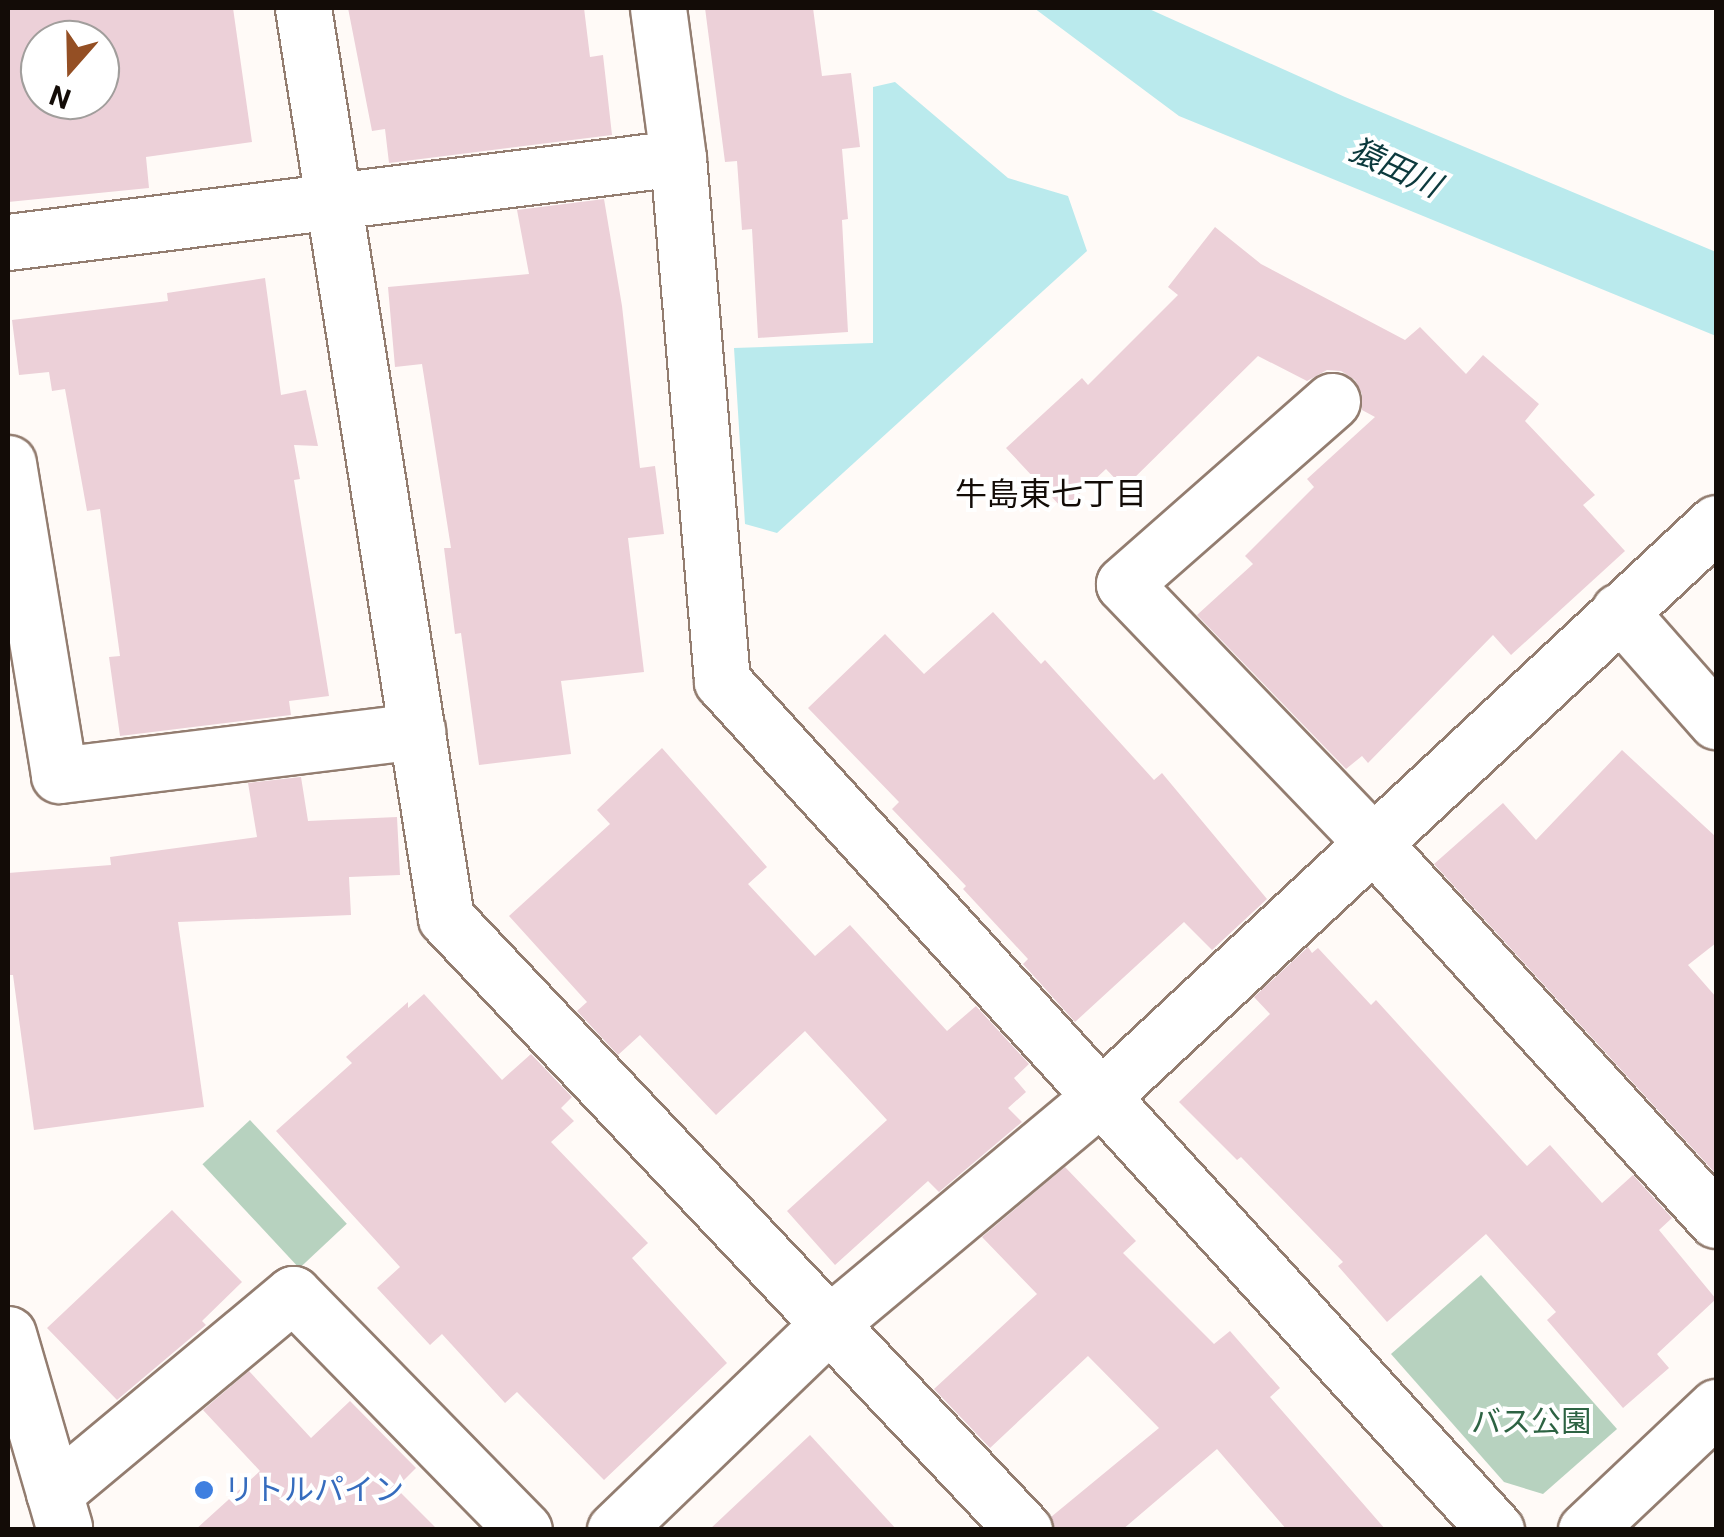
<!DOCTYPE html>
<meta charset="utf-8">
<style>
body{margin:0}
#map{position:relative;width:1724px;height:1537px;overflow:hidden;background:#fffaf7;font-family:Roboto,"Noto Sans JP",sans-serif}
div>[style]{position:absolute}
[style*='--x']{left:calc(var(--x)*1px);top:calc(var(--y)*1px);width:calc(var(--w)*1px);rotate:calc(var(--a)*1deg)}
.green>*{inset:0;background:#b7d2bf;transform-origin:0 0}
.water>*{inset:0;background:#baeaed}
.building>*{inset:0;background:#ecd0d8}
.roads{filter:drop-shadow(2px 0 #937d70) drop-shadow(-2px 0 #937d70) drop-shadow(0 2px #937d70) drop-shadow(0 -2px #937d70)}
.street>*{height:55px;margin:-27.5px;padding:0 27.5px;transform-origin:27.5px;border-radius:27.5px;background:#fff}
.dots>*{width:28px;height:28px;translate:-50% -50%;box-sizing:border-box;border:5px solid #fff;border-radius:50%}
span{translate:-50% -50%;white-space:nowrap;text-align:center;line-height:1.15;-webkit-text-stroke:8px #fff;paint-order:stroke}
.park-label{font-size:30px;color:#2d6343}
.shop-label{font-size:30px;color:#366cbe}
.left{translate:0 -50%;text-align:left}
.water-label{font-size:32px;color:#0c3a3d;font-style:italic}
.neighbourhood-label{font-size:32px;color:#130c07}
.frame{position:absolute;inset:0;border:10px solid #130c07;pointer-events:none}
.north{position:absolute;left:20px;top:20px;width:100px;height:100px;box-sizing:border-box;background:#fff;border:2px solid #a19e9c;border-radius:50%;rotate:200deg;font-size:28px;font-weight:700;line-height:40px;text-align:center;color:#130c07}
.north::after{content:'';display:block;margin:auto;width:35px;height:45px;background:#944f24;clip-path:polygon(50% 0,100% 100%,50% 72%,0 100%)}
</style>
<div id="map">
<div class="green">
<div style="left:250px;top:1120px;width:142px;height:65px;rotate:47deg"></div>
<div style="clip-path:polygon(1481px 1275px,1617px 1429px,1543px 1494px,1504px 1482px,1391px 1354px)"></div>
</div>
<div class="water">
<div style="clip-path:polygon(1034px 8px,1147px 8px,1345px 97px,1716px 252px,1716px 336px,1179px 116px)"></div>
<div style="clip-path:polygon(895px 82px,1008px 178px,1068px 196px,1087px 251px,777px 533px,745px 524px,734px 348px,873px 343px,873px 87px)"></div>
</div>
<div class="building">
<div style="clip-path:polygon(evenodd,8px 8px,233px 8px,252px 142px,146px 157px,149px 188px,8px 202px,8px 8px,40px 40px,100px 40px,100px 100px,40px 100px,40px 40px)"></div>
<div style="clip-path:polygon(348px 8px,584px 8px,590px 57px,603px 55px,612px 135px,389px 163px,385px 129px,372px 131px)"></div>
<div style="clip-path:polygon(705px 8px,813px 8px,822px 76px,851px 73px,860px 147px,842px 149px,848px 219px,842px 220px,848px 332px,758px 338px,752px 229px,742px 230px,737px 161px,725px 162px)"></div>
<div style="clip-path:polygon(604px 199px,622px 306px,640px 468px,655px 466px,664px 534px,628px 538px,644px 672px,561px 681px,571px 754px,479px 765px,461px 633px,455px 634px,444px 548px,451px 548px,422px 364px,395px 367px,388px 287px,529px 274px,517px 210px)"></div>
<div style="clip-path:polygon(1215px 227px,1261px 264px,1405px 340px,1420px 327px,1466px 374px,1483px 355px,1539px 404px,1525px 421px,1595px 495px,1583px 505px,1625px 551px,1511px 655px,1493px 635px,1368px 763px,1362px 756px,1346px 769px,1197px 615px,1253px 564px,1245px 556px,1314px 487px,1307px 479px,1375px 417px,1362px 410px,1362px 394px,1355px 380px,1341px 371px,1327px 370px,1307px 381px,1258px 356px,1124px 488px,1106px 469px,1063px 509px,1006px 448px,1082px 378px,1088px 385px,1178px 295px,1168px 287px)"></div>
<div style="clip-path:polygon(265px 278px,281px 395px,306px 390px,318px 446px,294px 445px,300px 479px,294px 480px,329px 696px,289px 701px,291px 715px,120px 736px,109px 657px,120px 656px,100px 509px,87px 511px,65px 389px,52px 391px,49px 372px,19px 375px,12px 320px,168px 301px,167px 293px)"></div>
<div style="clip-path:polygon(993px 612px,1041px 664px,1045px 660px,1154px 780px,1162px 773px,1267px 899px,1212px 950px,1184px 922px,1075px 1022px,1023px 964px,1028px 959px,963px 889px,966px 886px,892px 809px,899px 802px,808px 708px,885px 634px,924px 674px)"></div>
<div style="clip-path:polygon(662px 748px,767px 867px,748px 884px,815px 956px,850px 925px,947px 1031px,976px 1006px,1029px 1064px,1014px 1078px,1026px 1092px,1008px 1108px,1022px 1122px,939px 1192px,928px 1181px,835px 1265px,787px 1211px,887px 1120px,805px 1031px,716px 1115px,640px 1035px,618px 1055px,577px 1011px,587px 1002px,509px 916px,610px 824px,597px 810px)"></div>
<div style="clip-path:polygon(1622px 750px,1716px 837px,1716px 943px,1688px 965px,1716px 997px,1716px 1174px,1434px 864px,1503px 803px,1536px 840px)"></div>
<div style="clip-path:polygon(301px 777px,308px 821px,397px 817px,400px 875px,349px 877px,351px 915px,178px 922px,204px 1107px,34px 1130px,13px 975px,8px 975px,8px 873px,111px 865px,110px 857px,257px 837px,248px 783px)"></div>
<div style="clip-path:polygon(1308px 947px,1312px 953px,1318px 948px,1371px 1005px,1376px 1000px,1527px 1166px,1550px 1145px,1602px 1203px,1633px 1175px,1672px 1218px,1659px 1230px,1716px 1299px,1657px 1354px,1669px 1368px,1623px 1408px,1547px 1320px,1556px 1312px,1486px 1234px,1387px 1322px,1338px 1266px,1343px 1262px,1241px 1157px,1237px 1160px,1179px 1102px,1270px 1014px,1254px 997px)"></div>
<div style="clip-path:polygon(424px 994px,502px 1080px,531px 1054px,572px 1097px,561px 1108px,574px 1121px,551px 1142px,648px 1243px,632px 1258px,727px 1363px,604px 1480px,517px 1392px,505px 1403px,442px 1334px,430px 1345px,377px 1288px,400px 1267px,276px 1131px,352px 1063px,346px 1057px,408px 1002px,408px 1008px)"></div>
<div style="clip-path:polygon(1065px 1167px,1136px 1241px,1123px 1253px,1214px 1344px,1230px 1331px,1280px 1388px,1270px 1397px,1386px 1530px,1287px 1530px,1217px 1449px,1122px 1530px,1054px 1530px,1051px 1517px,1159px 1428px,1088px 1356px,990px 1448px,934px 1389px,1037px 1294px,982px 1237px)"></div>
<div style="clip-path:polygon(172px 1210px,242px 1282px,202px 1321px,206px 1325px,117px 1400px,47px 1328px)"></div>
<div style="clip-path:polygon(249px 1371px,311px 1438px,350px 1401px,416px 1468px,396px 1488px,438px 1530px,195px 1530px,260px 1471px,203px 1410px)"></div>
<div style="clip-path:polygon(810px 1435px,897px 1530px,709px 1530px)"></div>
</div>
<div class="roads">
<div class="street">
<div style="--x:303;--y:8;--w:921;--a:81.07"></div>
<div style="--x:446;--y:918;--w:842;--a:46.64"></div>
<div style="--x:658;--y:8;--w:151;--a:82.4"></div>
<div style="--x:678;--y:158;--w:525;--a:85.19"></div>
<div style="--x:722;--y:681;--w:1149;--a:47.65"></div>
<div style="--x:8;--y:242;--w:675;--a:-7.15"></div>
<div style="--x:1332;--y:401;--w:277;--a:138.7"></div>
<div style="--x:1124;--y:584;--w:358;--a:46.1"></div>
<div style="--x:1372;--y:842;--w:511;--a:47.7"></div>
<div style="--x:8;--y:463;--w:316;--a:80.7"></div>
<div style="--x:59;--y:775;--w:361;--a:-7"></div>
<div style="--x:1619;--y:611;--w:147;--a:48.6"></div>
<div style="--x:8;--y:1334;--w:201;--a:73.8"></div>
<div style="--x:54;--y:1493;--w:311;--a:-39.8"></div>
<div style="--x:293;--y:1294;--w:330;--a:45.6"></div>
<div style="--x:615;--y:1530;--w:298;--a:-43.9"></div>
<div style="--x:830;--y:1323;--w:356;--a:-39.9"></div>
<div style="--x:1103;--y:1095;--w:838;--a:-43.02"></div>
<div style="--x:1586;--y:1530;--w:179;--a:-43.4"></div>
</div>
</div>
<div class="dots">
<div style="left:204px;top:1490px;background:#3f7fe0"></div>
</div>
<div class="park-label">
<span style="left:1531px;top:1422px">バス公園</span>
</div>
<div class="shop-label">
<span class="left" style="left:224px;top:1490px">リトルパイン</span>
</div>
<div class="water-label">
<span style="left:1395px;top:168px;rotate:25deg">猿田川</span>
</div>
<div class="neighbourhood-label">
<span style="left:1051px;top:494px">牛島東七丁目</span>
</div>
<div class="frame"></div>
<div class="north">N</div>
</div>
